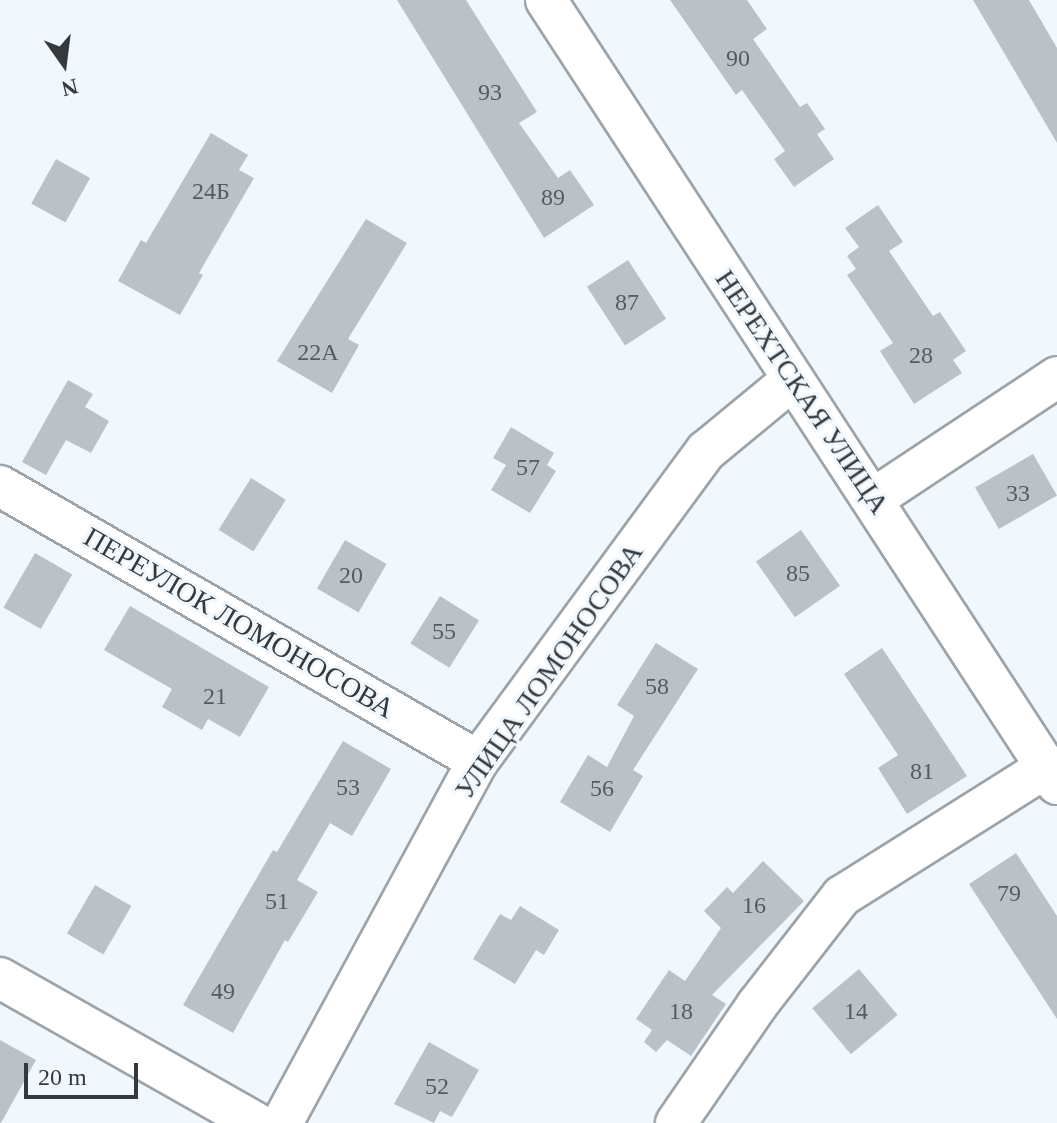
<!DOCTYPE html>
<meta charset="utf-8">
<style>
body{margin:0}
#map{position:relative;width:1057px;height:1123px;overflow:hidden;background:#f0f8fd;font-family:"Times New Roman",serif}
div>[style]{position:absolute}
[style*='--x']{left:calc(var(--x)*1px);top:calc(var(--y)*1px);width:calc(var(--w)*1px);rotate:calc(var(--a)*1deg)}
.building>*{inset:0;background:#bac2c7;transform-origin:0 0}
.roads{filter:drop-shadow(2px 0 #9ca4a9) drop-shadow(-2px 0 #9ca4a9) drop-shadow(0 2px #9ca4a9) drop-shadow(0 -2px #9ca4a9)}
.minor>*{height:40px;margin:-20px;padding:0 20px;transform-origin:20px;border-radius:20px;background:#fff}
span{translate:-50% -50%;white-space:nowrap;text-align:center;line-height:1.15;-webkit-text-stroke:6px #f0f8fd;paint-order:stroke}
.number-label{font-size:24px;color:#575b5f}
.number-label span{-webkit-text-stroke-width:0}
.street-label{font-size:28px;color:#36393c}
.north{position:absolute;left:24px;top:24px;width:80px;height:80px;-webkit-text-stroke:6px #f0f8fd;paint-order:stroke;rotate:166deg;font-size:22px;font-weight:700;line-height:32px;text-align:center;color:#36393c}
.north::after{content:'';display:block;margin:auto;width:28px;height:36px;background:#36393c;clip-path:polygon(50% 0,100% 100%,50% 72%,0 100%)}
.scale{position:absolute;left:24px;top:1063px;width:114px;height:36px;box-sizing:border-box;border:4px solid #36393c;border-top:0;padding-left:10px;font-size:24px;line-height:28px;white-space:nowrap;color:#36393c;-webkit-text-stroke:6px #f0f8fd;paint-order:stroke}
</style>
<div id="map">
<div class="building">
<div style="clip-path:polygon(397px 0,466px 0,537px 112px,519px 123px,558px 178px,570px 170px,594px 205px,544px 238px)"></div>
<div style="clip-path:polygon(670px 0,747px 0,767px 29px,753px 39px,800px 107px,807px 103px,825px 129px,817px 134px,834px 159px,794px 187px,774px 159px,785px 151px,742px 90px,736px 95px)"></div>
<div style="clip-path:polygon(973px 0,1029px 0,1057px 48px,1057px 143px)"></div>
<div style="clip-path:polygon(211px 133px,248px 155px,239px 170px,254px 178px,199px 273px,203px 275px,180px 315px,118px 281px,141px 240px,146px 243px)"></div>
<div style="left:56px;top:159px;width:39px;height:51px;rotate:29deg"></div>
<div style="clip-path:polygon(878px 205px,903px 242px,889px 251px,933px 316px,940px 312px,966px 351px,953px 360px,962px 373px,914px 404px,880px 351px,893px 343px,847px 275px,856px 269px,847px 256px,859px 247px,845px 228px)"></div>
<div style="clip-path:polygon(366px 219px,407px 243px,348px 339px,359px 345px,332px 393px,277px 361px)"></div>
<div style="left:628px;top:260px;width:70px;height:49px;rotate:57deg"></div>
<div style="clip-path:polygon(68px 380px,93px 394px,85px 407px,109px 421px,91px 453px,66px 440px,46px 475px,22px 462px)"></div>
<div style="clip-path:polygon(511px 427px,554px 453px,547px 465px,556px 471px,530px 513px,491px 490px,506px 465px,493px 458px)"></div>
<div style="left:1033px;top:454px;width:48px;height:67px;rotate:60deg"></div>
<div style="left:251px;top:478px;width:41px;height:61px;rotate:32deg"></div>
<div style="left:801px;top:530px;width:68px;height:55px;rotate:55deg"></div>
<div style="left:345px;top:540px;width:48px;height:56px;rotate:30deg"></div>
<div style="left:35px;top:553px;width:43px;height:63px;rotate:30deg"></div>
<div style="left:440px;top:596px;width:46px;height:56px;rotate:32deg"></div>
<div style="clip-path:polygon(130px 606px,269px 687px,240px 737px,208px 719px,202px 730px,162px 707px,172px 689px,104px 650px)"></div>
<div style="clip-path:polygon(656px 643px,698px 669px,633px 770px,643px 776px,610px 832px,560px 802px,588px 755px,607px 767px,634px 716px,617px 705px)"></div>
<div style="clip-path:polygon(882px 648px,967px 776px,907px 814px,878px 768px,898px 755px,844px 674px)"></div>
<div style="clip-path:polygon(343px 741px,391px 769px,352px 836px,330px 823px,297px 880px,318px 892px,288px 942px,285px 940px,233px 1033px,183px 1005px,273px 850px,277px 852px)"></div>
<div style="clip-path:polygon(1016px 853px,1057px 916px,1057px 1019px,969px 884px)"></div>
<div style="clip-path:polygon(763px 861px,804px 901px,712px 995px,726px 1004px,691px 1056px,667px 1040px,656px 1052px,644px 1042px,652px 1030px,636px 1019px,669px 970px,685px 981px,721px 928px,704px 911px,727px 887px,733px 893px)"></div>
<div style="left:95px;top:885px;width:42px;height:56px;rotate:30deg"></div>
<div style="clip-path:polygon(520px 906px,559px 930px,544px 955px,536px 950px,515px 984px,473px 959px,500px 914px,511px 920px)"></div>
<div style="left:859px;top:969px;width:60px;height:61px;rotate:50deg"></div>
<div style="clip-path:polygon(0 1040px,36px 1060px,1px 1123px,0 1123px)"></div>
<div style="clip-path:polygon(429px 1042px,479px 1070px,452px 1117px,440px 1111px,434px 1123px,394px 1104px)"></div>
</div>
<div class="roads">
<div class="minor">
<div style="--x:546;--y:0;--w:936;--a:56.9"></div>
<div style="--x:0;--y:486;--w:551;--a:29.91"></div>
<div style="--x:873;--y:499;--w:221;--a:-33.5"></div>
<div style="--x:0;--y:978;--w:294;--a:29.5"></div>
<div style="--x:282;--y:1123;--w:412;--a:-61.6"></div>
<div style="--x:478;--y:761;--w:385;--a:-53.7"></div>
<div style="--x:706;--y:451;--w:112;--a:-39.5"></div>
<div style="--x:676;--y:1123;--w:143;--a:-55.5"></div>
<div style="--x:757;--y:1005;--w:138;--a:-52.1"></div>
<div style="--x:842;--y:896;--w:242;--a:-32.2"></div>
</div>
</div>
<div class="number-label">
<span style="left:738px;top:59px">90</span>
<span style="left:490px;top:93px">93</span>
<span style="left:211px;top:192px">24Б</span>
<span style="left:553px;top:198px">89</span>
<span style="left:627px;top:303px">87</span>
<span style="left:318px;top:353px">22А</span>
<span style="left:921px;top:356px">28</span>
<span style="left:528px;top:468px">57</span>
<span style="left:1018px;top:494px">33</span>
<span style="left:798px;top:574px">85</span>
<span style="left:351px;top:576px">20</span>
<span style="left:444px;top:632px">55</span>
<span style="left:657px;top:687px">58</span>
<span style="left:215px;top:697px">21</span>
<span style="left:922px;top:772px">81</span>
<span style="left:348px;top:788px">53</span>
<span style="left:602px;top:789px">56</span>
<span style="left:1009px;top:894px">79</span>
<span style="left:277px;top:902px">51</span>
<span style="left:754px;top:906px">16</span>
<span style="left:223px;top:992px">49</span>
<span style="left:681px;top:1012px">18</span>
<span style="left:856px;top:1012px">14</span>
<span style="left:437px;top:1087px">52</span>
</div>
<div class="street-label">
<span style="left:802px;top:392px;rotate:56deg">НЕРЕХТСКАЯ УЛИЦА</span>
<span style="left:239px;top:623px;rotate:30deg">ПЕРЕУЛОК ЛОМОНОСОВА</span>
<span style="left:549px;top:671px;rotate:-55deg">УЛИЦА ЛОМОНОСОВА</span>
</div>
<div class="north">N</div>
<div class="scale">20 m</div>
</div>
